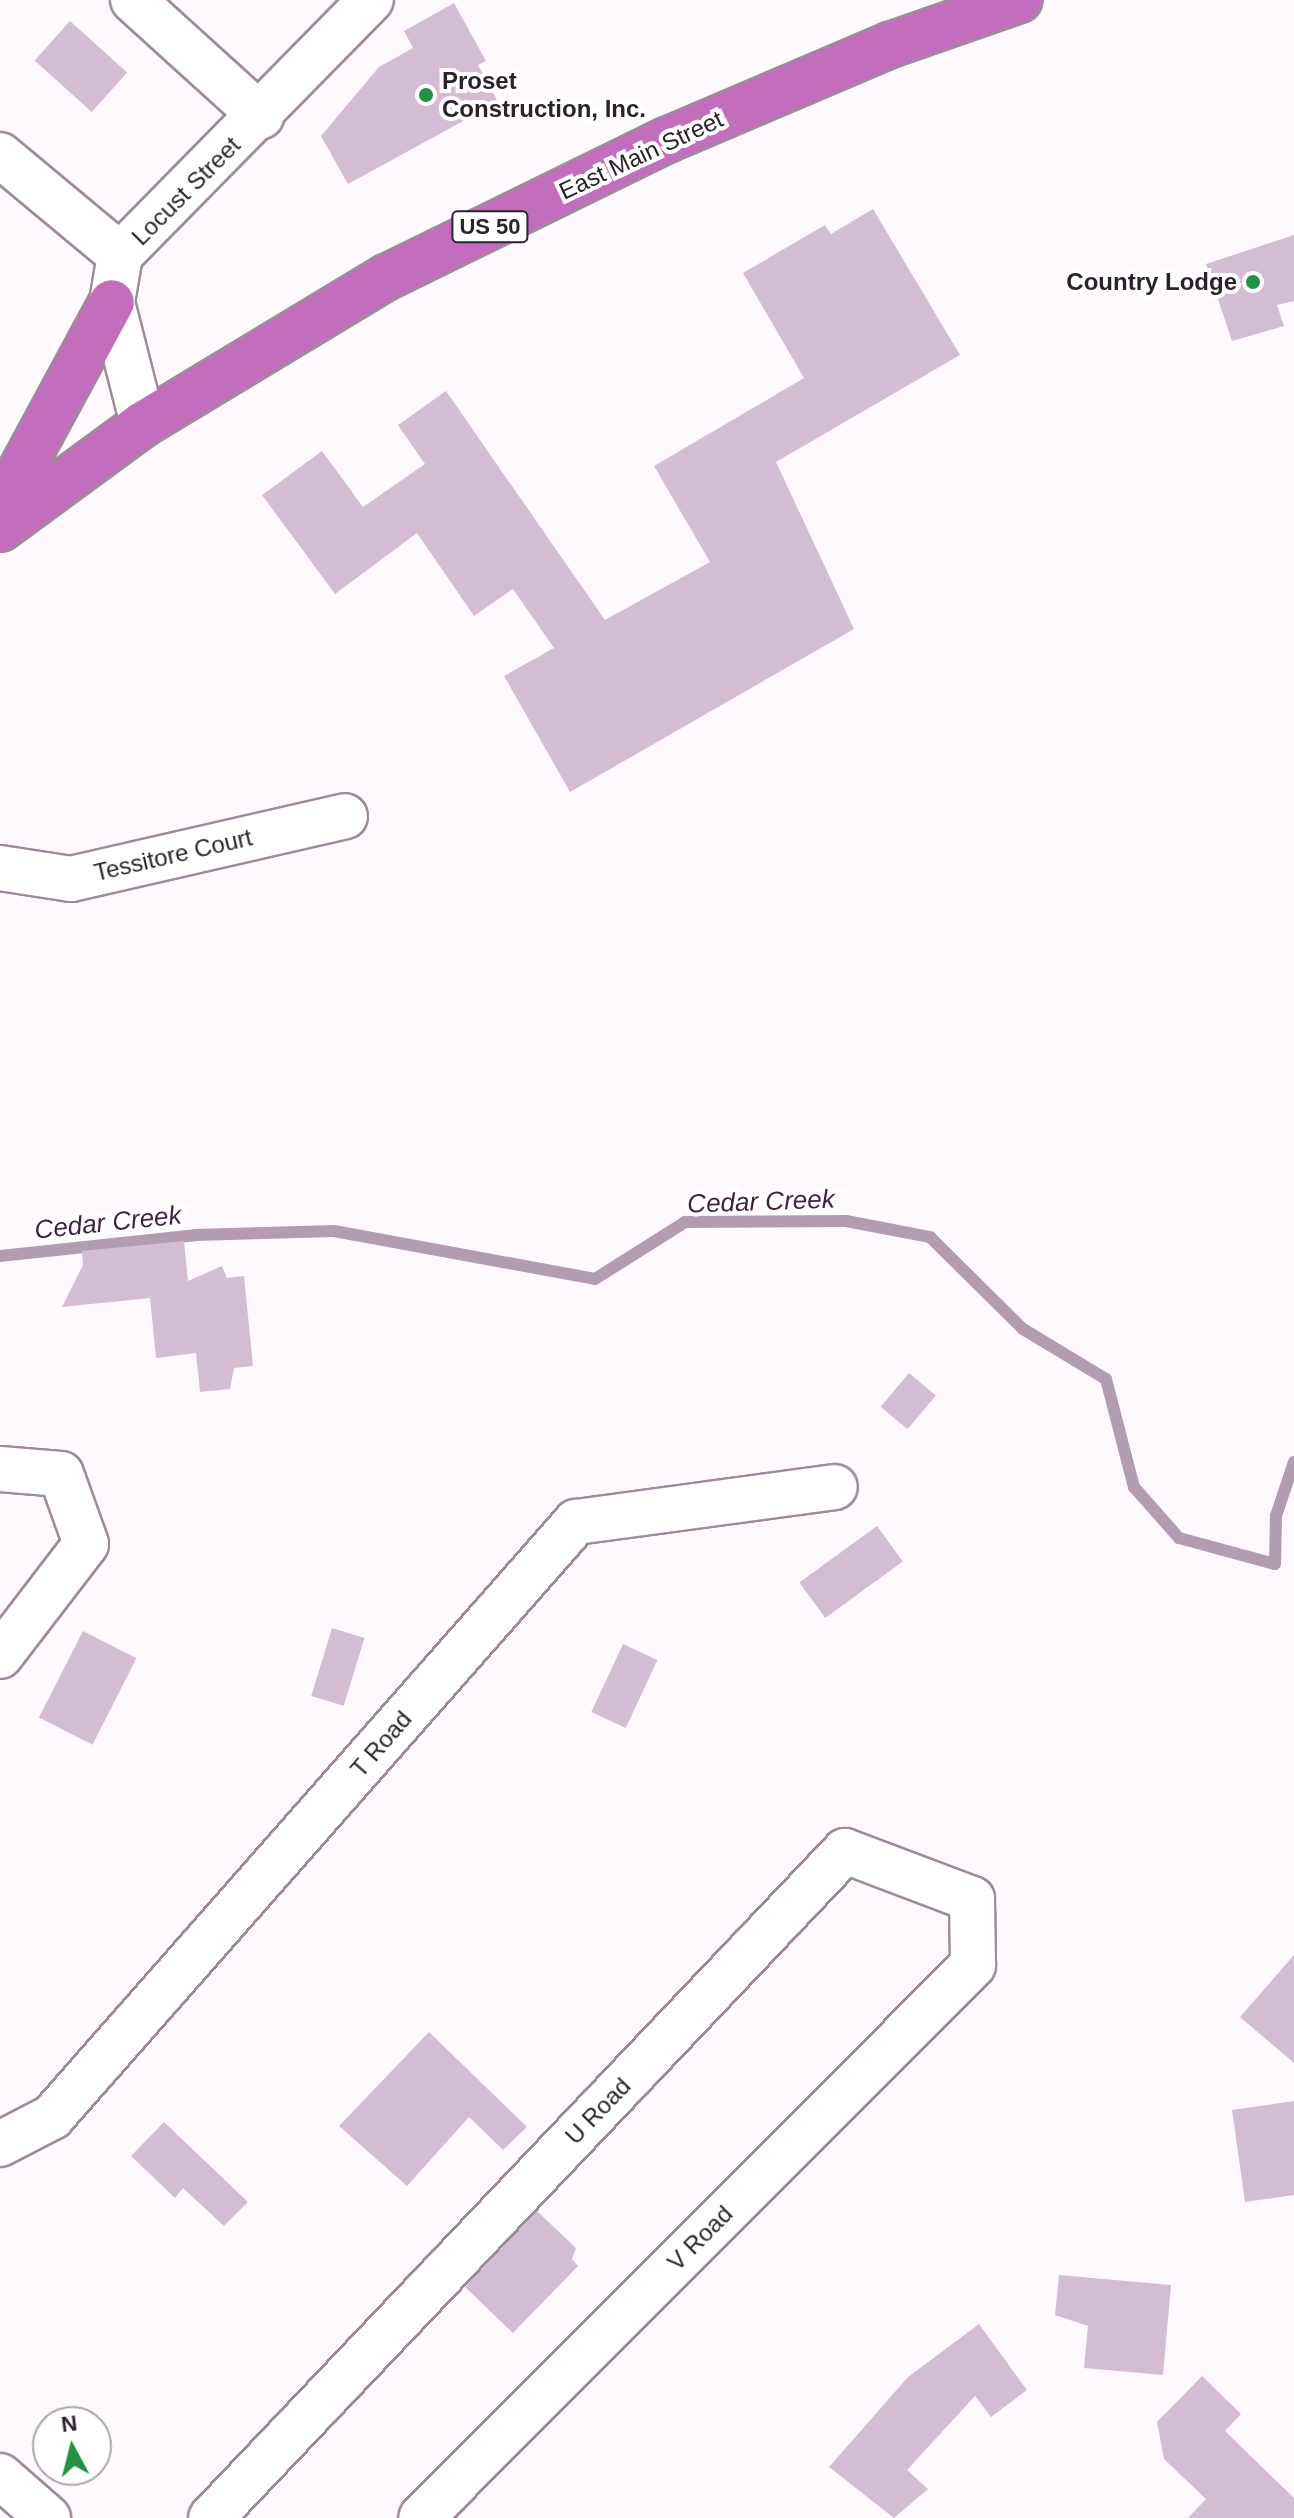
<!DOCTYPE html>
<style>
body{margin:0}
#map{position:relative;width:1294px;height:2518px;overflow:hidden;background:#fef9fd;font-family:Helvetica,sans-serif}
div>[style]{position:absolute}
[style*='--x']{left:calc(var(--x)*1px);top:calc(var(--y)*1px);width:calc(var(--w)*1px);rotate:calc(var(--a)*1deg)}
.stream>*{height:12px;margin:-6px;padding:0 6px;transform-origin:6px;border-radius:6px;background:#b39bb0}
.building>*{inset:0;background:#d4bdd2;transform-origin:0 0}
.roads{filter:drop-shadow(2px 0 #9f8a9d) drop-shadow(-2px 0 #9f8a9d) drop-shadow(0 2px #9f8a9d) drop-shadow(0 -2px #9f8a9d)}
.minor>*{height:44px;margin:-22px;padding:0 22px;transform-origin:22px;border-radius:22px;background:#fff}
.highway>*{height:44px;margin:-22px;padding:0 22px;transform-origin:22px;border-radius:22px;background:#c36dbd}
.dots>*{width:22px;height:22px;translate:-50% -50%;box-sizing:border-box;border:4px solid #fff;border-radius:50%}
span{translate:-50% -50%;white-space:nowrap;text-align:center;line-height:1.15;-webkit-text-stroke:8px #fff;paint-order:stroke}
.shield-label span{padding:2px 6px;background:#fff;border:2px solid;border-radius:6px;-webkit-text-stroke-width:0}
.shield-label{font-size:22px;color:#2b232b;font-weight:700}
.poi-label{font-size:24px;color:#2b232b;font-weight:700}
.left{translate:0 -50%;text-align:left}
.right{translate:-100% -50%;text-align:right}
.street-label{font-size:24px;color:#2b232b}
.water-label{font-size:26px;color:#411f3f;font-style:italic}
.north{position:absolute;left:32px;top:2406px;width:80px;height:80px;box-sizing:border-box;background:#fff;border:2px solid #aaa7aa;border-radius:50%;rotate:353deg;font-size:22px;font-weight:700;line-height:32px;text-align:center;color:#2b232b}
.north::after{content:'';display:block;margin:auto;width:28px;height:36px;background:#269047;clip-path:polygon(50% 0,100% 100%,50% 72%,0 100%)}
</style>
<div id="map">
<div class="stream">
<div style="--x:0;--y:1256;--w:196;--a:-6.1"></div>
<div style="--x:195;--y:1235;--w:139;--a:-1.6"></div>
<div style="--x:334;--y:1231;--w:265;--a:10.4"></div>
<div style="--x:595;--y:1279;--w:107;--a:-32.3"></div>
<div style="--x:685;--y:1222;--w:161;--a:-0.4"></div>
<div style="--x:846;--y:1221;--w:86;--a:10.8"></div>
<div style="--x:930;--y:1237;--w:131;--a:44.7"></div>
<div style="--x:1023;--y:1329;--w:97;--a:31.1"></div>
<div style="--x:1106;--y:1379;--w:112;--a:75.5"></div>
<div style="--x:1134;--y:1487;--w:68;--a:48.6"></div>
<div style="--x:1179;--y:1538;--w:99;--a:15.2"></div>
<div style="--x:1275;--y:1564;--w:48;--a:-88.8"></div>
<div style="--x:1276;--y:1516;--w:57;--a:-71.6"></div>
</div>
<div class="building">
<div style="clip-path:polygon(454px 3px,486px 61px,478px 65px,498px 102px,348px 184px,321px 136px,379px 67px,413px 48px,404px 31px)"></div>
<div style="left:70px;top:21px;width:77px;height:53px;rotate:42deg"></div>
<div style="clip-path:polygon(873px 209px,960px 355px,776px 462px,854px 629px,570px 792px,504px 676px,554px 648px,513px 589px,474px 616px,417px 533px,335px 594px,262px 495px,322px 451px,363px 507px,425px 464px,398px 425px,446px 391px,605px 620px,710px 562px,654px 466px,804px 378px,743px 273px,825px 225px,831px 234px)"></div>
<div style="clip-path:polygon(1294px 235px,1294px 301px,1277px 305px,1284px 326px,1232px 341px,1206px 264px)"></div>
<div style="clip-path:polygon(184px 1241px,188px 1281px,222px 1266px,227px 1278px,244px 1276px,253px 1366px,234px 1368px,230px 1389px,200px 1392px,196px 1353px,156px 1358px,150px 1298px,62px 1307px,83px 1265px,82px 1251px)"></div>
<div style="left:909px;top:1373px;width:35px;height:44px;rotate:40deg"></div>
<div style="left:877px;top:1526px;width:44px;height:96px;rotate:54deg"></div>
<div style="left:332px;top:1628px;width:34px;height:71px;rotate:17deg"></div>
<div style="left:83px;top:1631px;width:60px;height:97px;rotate:27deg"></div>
<div style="left:623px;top:1644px;width:38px;height:75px;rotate:25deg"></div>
<div style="clip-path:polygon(1294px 1955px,1294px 2063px,1240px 2017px)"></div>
<div style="clip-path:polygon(429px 2032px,527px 2127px,503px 2150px,469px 2117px,407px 2186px,339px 2126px)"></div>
<div style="clip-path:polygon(1294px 2101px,1294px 2195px,1245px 2202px,1232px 2110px)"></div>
<div style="clip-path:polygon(164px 2122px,248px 2202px,224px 2226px,183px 2188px,175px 2198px,131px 2156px)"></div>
<div style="clip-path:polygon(537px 2211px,576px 2248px,572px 2259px,578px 2266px,513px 2333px,465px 2287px)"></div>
<div style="clip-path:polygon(1059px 2275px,1171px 2285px,1163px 2375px,1084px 2368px,1088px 2326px,1055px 2315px)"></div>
<div style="clip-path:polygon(979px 2324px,1027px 2390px,991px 2417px,975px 2396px,907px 2470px,928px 2489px,894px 2518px,829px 2467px,908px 2377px)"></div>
<div style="clip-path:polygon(1202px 2376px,1241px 2414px,1225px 2431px,1294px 2498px,1294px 2518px,1188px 2518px,1206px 2499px,1164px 2459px,1157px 2422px)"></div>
</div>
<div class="roads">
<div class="minor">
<div style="--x:133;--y:0;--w:173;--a:42.2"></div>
<div style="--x:0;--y:155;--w:156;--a:39.8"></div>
<div style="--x:143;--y:424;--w:126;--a:-104.3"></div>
<div style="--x:112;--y:302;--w:48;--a:-80.3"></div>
<div style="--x:120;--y:255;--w:358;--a:-45.5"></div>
<div style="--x:0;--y:868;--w:72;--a:8.8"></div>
<div style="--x:71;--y:879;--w:281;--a:-12.9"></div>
<div style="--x:0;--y:1469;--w:61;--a:4.7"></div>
<div style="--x:61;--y:1474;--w:74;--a:70.3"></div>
<div style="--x:86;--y:1544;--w:141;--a:127.5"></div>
<div style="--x:0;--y:2144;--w:59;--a:-27.4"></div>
<div style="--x:52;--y:2117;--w:793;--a:-48.63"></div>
<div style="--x:576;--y:1522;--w:261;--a:-7.7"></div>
<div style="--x:0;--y:2476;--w:64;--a:41.2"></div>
<div style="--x:211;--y:2518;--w:920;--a:-46.45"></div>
<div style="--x:845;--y:1851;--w:136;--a:20.7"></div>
<div style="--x:972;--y:1899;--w:66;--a:89.1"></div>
<div style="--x:973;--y:1965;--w:781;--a:134.95"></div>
</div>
<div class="highway">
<div style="--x:0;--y:509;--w:235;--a:-61.6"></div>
<div style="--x:0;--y:529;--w:177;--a:-36.3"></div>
<div style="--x:143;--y:424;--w:285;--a:-31.1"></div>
<div style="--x:387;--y:277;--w:312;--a:-26.1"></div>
<div style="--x:667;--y:140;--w:242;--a:-23.1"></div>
<div style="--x:890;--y:45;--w:137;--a:-19.2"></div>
</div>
</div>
<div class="dots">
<div style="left:426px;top:95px;background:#269047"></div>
<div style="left:1253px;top:282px;background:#269047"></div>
</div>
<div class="shield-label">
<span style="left:490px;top:227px">US 50</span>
</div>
<div class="poi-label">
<span class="left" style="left:442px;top:95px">Proset<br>Construction, Inc.</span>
<span class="right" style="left:1237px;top:282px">Country Lodge</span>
</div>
<div class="street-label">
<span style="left:641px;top:155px;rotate:-25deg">East Main Street</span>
<span style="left:186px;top:191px;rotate:-45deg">Locust Street</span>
<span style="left:173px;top:855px;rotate:-13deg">Tessitore Court</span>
<span style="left:381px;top:1744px;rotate:-49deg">T Road</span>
<span style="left:598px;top:2111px;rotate:-46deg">U Road</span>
<span style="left:700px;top:2238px;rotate:-45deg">V Road</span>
</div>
<div class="water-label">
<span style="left:761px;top:1202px;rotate:-2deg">Cedar Creek</span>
<span style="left:108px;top:1223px;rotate:-6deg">Cedar Creek</span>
</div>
<div class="north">N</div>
</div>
